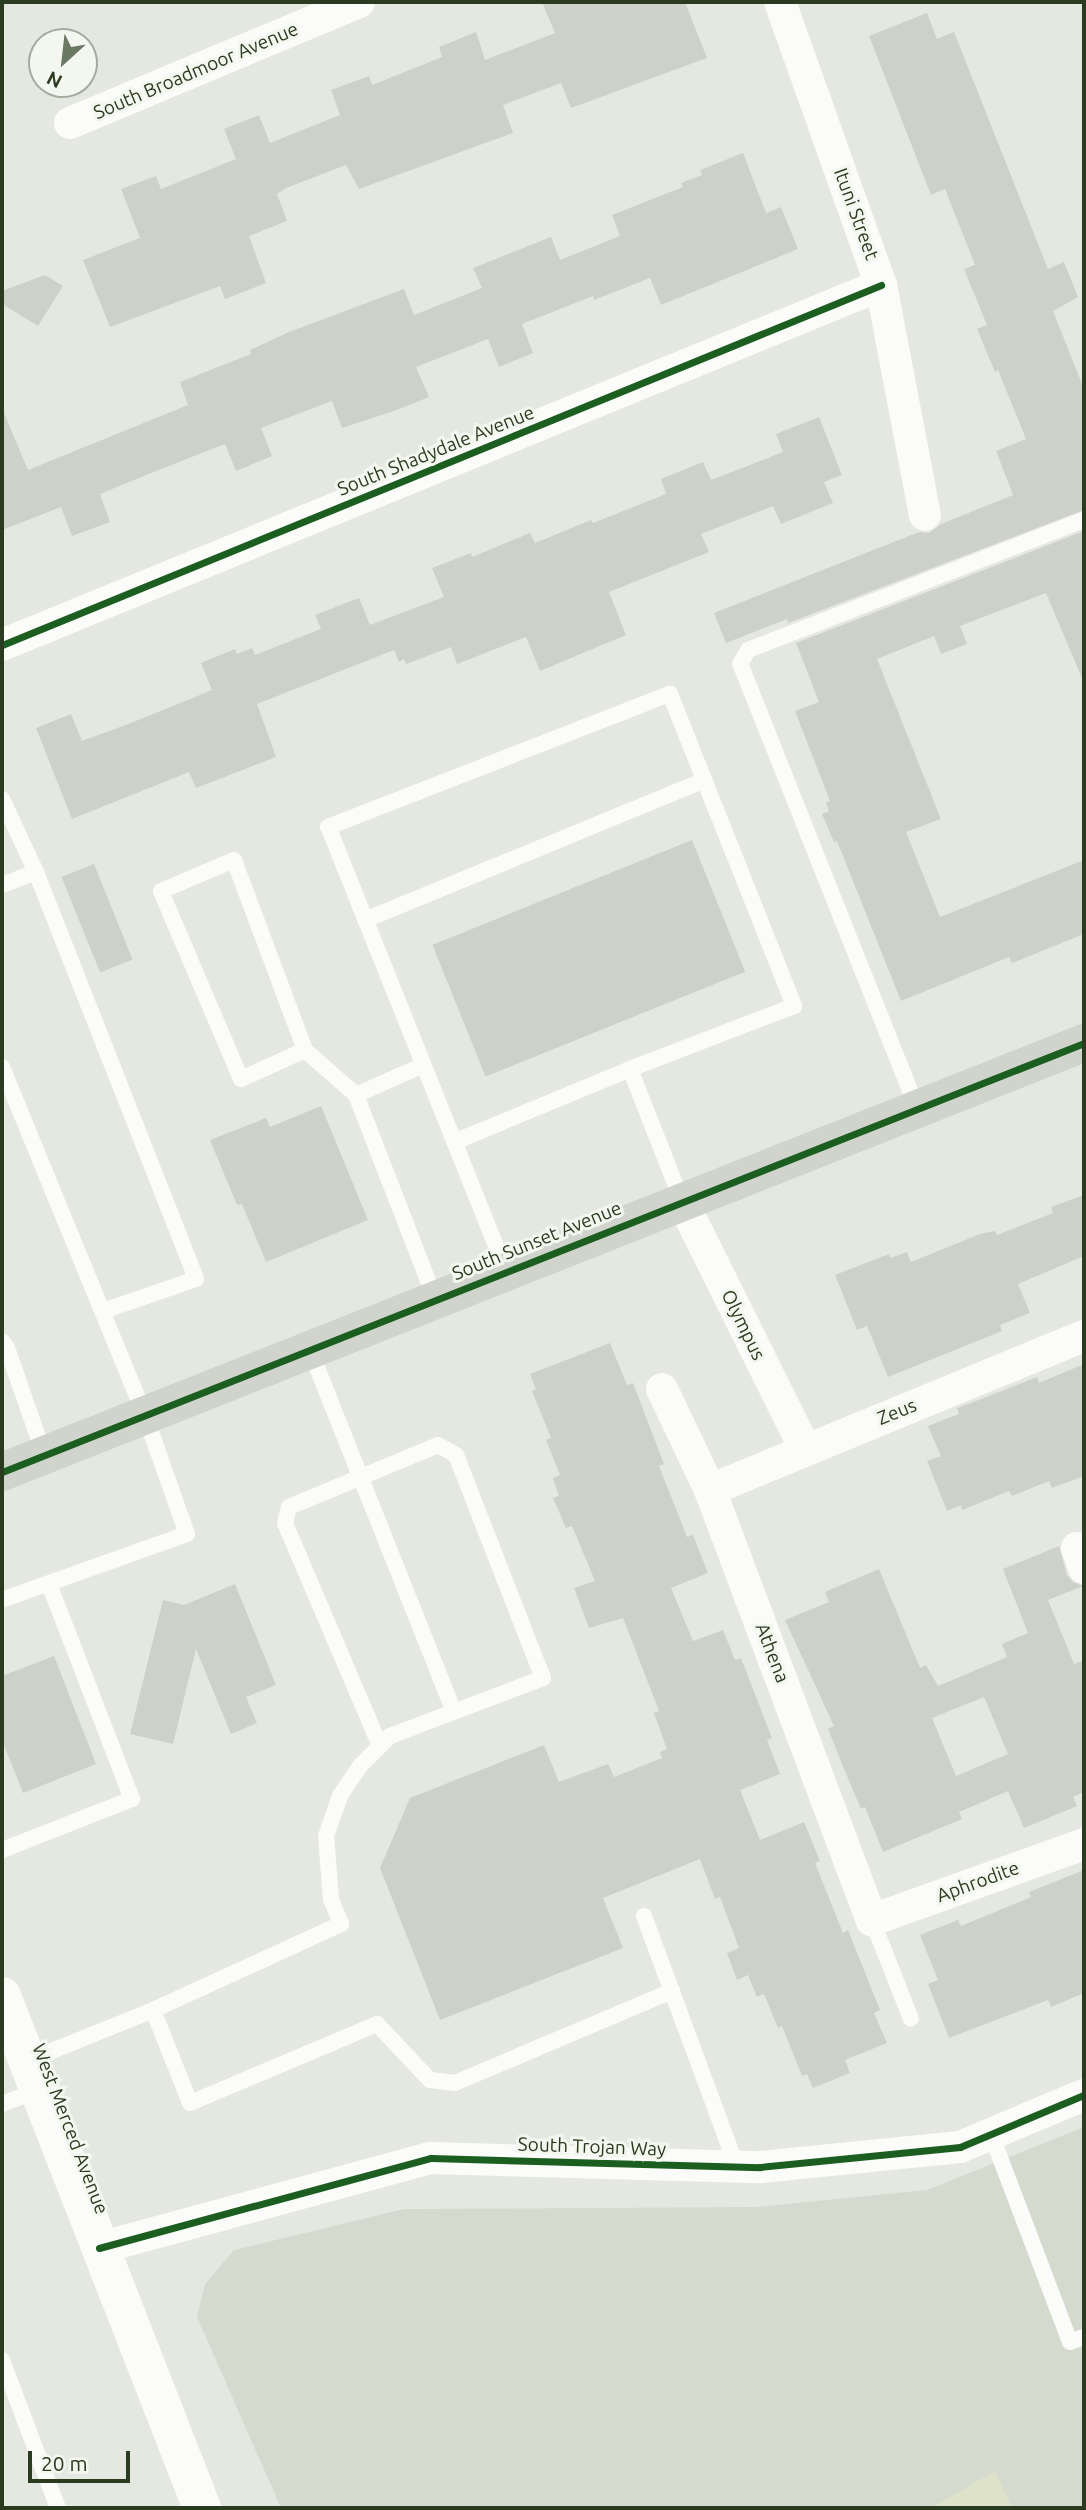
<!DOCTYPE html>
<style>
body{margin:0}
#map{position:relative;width:1086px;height:2510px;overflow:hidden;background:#e5e8e1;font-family:Ubuntu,sans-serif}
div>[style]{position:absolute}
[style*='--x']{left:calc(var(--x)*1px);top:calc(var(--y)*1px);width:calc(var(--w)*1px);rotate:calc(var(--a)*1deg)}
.built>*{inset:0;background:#d5dacf}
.green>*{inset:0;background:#dee2c9}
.building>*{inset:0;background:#ced1ca;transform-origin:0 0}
.service>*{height:16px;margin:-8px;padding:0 8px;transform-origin:8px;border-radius:8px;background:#fbfcfa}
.minor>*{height:32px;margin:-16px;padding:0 16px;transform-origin:16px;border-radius:16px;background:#fbfcfa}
.tertiary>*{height:38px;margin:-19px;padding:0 19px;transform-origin:19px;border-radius:19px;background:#fbfcfa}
.primary>*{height:38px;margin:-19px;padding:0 19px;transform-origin:19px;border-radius:19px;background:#d0d4cc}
.cycleway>*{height:7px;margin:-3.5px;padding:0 3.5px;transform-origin:3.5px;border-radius:3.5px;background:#1b5e20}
span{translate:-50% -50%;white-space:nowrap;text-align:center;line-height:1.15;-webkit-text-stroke:6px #f4f7ef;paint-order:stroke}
.street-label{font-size:19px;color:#2a3b1f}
.frame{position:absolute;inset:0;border:4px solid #2a3b1f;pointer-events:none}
.north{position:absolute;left:28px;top:28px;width:70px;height:70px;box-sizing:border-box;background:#f4f7ef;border:2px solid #a3ac9c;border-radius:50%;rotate:207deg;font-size:19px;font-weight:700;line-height:28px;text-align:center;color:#2a3b1f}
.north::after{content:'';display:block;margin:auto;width:24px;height:32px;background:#6b7863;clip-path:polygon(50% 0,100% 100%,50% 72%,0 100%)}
.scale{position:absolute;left:28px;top:2451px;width:102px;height:32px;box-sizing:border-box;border:4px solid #2a3b1f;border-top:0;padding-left:9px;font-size:21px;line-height:24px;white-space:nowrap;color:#2a3b1f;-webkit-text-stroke:5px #f4f7ef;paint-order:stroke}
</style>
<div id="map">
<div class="built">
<div style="clip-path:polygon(1084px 2127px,1084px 2508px,281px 2508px,197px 2317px,205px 2284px,234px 2250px,404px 2209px,756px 2207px,927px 2190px)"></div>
</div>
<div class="green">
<div style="clip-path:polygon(995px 2471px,1012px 2508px,931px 2508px)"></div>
</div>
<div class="building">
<div style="clip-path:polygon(542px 2px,685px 2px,707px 58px,571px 108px,561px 83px,503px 105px,513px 133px,359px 189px,346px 165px,286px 188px,277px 194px,287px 221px,249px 236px,266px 283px,225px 299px,220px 286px,110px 327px,83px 260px,140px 238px,121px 189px,156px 176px,161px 189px,236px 159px,224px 129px,259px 115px,270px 143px,340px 115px,331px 90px,369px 76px,372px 85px,442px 57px,439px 47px,476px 32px,485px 60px,555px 33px)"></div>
<div style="clip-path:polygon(927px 13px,937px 39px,954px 32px,1048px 269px,1064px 262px,1078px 297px,1053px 311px,1084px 389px,1084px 510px,788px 623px,787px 619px,726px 643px,714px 613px,919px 532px,929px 533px,941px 524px,1013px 495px,996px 451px,1026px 439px,998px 370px,995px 372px,977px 329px,987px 325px,964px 269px,975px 265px,945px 189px,931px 195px,869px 36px)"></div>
<div style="clip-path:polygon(743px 153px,766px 213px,781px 207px,798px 249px,661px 305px,650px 278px,594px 300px,593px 296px,522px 324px,533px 353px,499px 367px,488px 339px,416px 367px,429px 397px,394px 411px,342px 428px,332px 401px,261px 428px,272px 456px,236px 471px,225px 444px,156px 471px,100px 494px,110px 522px,72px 536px,61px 507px,2px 530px,2px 408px,28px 470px,188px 405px,180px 382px,251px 354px,250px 350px,289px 332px,404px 289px,414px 315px,482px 288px,473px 268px,551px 237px,560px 260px,620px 236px,612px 215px,683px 187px,681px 183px,702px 175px,700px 170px)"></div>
<div style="clip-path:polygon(45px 275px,63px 286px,38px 326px,2px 304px,2px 291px)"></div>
<div style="clip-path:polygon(819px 417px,842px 475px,824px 482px,833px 503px,781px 524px,773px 506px,701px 534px,709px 552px,609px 592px,626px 635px,540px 671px,526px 637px,457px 664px,451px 647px,406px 664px,404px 659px,399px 662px,394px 650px,257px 704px,276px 757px,196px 788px,189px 772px,72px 819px,36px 728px,71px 714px,82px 741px,131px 723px,212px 690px,201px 663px,235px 649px,237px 654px,252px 648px,255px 655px,321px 629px,315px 615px,359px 598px,370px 625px,444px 597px,432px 568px,471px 553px,472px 557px,530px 533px,535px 543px,591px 520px,593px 523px,666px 494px,661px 479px,703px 462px,711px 480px,783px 452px,776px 434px)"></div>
<div style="clip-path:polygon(1084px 531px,1084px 683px,1046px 593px,960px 626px,967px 644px,941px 654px,934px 636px,877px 659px,941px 819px,906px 832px,940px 917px,1084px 860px,1084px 934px,1012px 963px,1009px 957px,901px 1001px,837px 841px,834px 842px,822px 814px,829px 811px,826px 803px,830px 801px,795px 711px,819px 702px,796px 643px)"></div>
<div style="left:692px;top:840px;width:142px;height:280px;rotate:68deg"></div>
<div style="left:94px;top:864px;width:103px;height:35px;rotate:68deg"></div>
<div style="clip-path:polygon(321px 1106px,368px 1220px,266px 1262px,242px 1204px,237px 1205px,210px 1140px,266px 1118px,270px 1127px)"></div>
<div style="clip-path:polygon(1084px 1195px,1084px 1256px,1018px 1284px,1030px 1313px,1000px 1325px,1002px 1331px,888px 1377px,867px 1326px,857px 1330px,835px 1275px,889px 1254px,891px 1258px,907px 1252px,911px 1262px,980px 1234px,995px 1231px,997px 1235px,1053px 1213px,1051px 1207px)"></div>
<div style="clip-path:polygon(610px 1343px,627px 1385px,633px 1383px,664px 1464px,659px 1466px,687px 1537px,693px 1535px,708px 1573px,671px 1588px,693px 1641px,723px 1630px,735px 1660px,741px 1658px,772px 1738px,767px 1740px,780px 1774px,740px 1790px,760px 1840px,804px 1822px,820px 1861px,815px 1863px,843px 1933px,848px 1930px,880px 2010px,874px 2013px,887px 2043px,845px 2060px,850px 2073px,813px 2088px,807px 2074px,802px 2076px,782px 2026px,778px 2028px,764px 1994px,757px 1997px,748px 1975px,737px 1980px,727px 1953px,739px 1948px,720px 1897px,715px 1899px,700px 1859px,603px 1898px,623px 1948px,440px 2020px,380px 1868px,410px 1798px,544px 1745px,559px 1782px,608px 1764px,614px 1777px,662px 1758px,660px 1752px,667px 1749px,654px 1713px,659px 1711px,623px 1618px,589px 1628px,574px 1588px,595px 1581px,572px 1526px,566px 1528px,553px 1498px,559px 1496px,553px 1478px,560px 1475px,546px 1440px,551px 1438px,532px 1391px,536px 1389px,530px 1374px)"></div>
<div style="clip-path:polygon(1084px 1364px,1084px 1476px,1052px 1488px,1049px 1481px,1012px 1496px,1009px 1491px,962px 1510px,961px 1505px,947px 1511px,927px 1461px,941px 1456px,928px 1426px,959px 1414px,957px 1408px,971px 1403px,1037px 1377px,1039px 1383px)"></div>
<div style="clip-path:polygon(evenodd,1059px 1546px,1067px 1575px,1073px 1582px,1083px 1586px,1048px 1600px,1074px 1664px,1084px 1660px,1084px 1792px,1073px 1797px,1077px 1806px,1024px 1828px,1008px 1791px,959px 1812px,962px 1819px,883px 1852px,865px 1807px,861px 1809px,847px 1776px,828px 1729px,834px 1726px,785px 1620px,829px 1602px,825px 1592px,879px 1569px,920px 1668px,926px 1665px,938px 1686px,1007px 1657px,1002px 1644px,1028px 1633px,1003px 1569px,1059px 1546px,984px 1697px,1008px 1754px,956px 1776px,932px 1718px,984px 1697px)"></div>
<div style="clip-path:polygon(235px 1584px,276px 1685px,246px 1697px,257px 1723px,231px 1734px,196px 1649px,173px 1744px,130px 1734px,163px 1600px,184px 1605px)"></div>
<div style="clip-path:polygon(54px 1656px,96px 1764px,23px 1793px,2px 1740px,2px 1676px)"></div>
<div style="clip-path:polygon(1084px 1870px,1084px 1993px,1051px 2007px,1048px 2000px,949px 2038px,928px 1984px,938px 1980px,920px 1935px,958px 1920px,961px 1926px,1031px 1897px,1029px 1892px)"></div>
</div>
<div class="service">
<div style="--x:2;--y:799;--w:81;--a:65"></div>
<div style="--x:36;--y:872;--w:36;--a:159"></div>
<div style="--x:36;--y:872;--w:437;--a:68.5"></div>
<div style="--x:196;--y:1279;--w:98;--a:161"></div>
<div style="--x:365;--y:920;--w:367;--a:-22.4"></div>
<div style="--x:305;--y:1050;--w:70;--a:155.6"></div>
<div style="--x:241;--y:1079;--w:204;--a:-113.1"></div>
<div style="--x:161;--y:891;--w:79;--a:-23"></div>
<div style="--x:234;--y:860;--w:203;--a:69.5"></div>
<div style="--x:305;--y:1050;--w:68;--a:41.4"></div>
<div style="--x:356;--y:1095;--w:73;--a:-24.1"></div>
<div style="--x:2;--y:1067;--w:376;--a:67.7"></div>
<div style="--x:145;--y:1415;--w:126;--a:70.6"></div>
<div style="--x:187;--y:1534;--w:196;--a:160.4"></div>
<div style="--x:356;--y:1095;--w:219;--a:68.8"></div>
<div style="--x:917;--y:1108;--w:478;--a:-111.7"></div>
<div style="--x:740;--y:664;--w:16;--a:-60"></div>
<div style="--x:748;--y:650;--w:360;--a:-21.2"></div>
<div style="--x:454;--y:1142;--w:191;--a:-22.5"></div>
<div style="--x:630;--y:1069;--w:142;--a:68.5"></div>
<div style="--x:506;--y:1271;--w:478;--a:-111.8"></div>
<div style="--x:328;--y:827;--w:367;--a:-21.3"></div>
<div style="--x:670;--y:694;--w:336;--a:68.3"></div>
<div style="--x:794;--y:1006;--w:176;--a:159"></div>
<div style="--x:2;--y:1341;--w:9;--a:54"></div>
<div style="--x:7;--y:1348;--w:112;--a:70.8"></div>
<div style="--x:310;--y:1350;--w:389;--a:68.3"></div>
<div style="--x:380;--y:1746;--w:242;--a:-113.1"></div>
<div style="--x:285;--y:1523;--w:16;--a:-76"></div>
<div style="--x:289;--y:1507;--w:161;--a:-22.6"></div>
<div style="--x:438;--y:1445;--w:21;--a:29"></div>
<div style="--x:456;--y:1455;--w:239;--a:68.7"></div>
<div style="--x:543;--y:1678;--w:164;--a:159.2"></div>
<div style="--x:390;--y:1736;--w:42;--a:135"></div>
<div style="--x:360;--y:1766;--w:36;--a:124"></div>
<div style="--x:340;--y:1796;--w:42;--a:109.3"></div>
<div style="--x:326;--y:1836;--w:63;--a:85.5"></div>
<div style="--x:331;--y:1899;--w:27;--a:68"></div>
<div style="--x:341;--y:1924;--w:207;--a:155.4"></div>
<div style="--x:153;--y:2010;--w:100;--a:68.3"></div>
<div style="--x:190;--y:2103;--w:203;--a:-22.9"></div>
<div style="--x:377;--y:2024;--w:77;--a:46.6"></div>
<div style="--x:430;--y:2080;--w:25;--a:7"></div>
<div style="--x:455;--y:2083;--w:236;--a:-23"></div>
<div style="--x:2;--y:1850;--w:140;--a:-21.4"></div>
<div style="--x:132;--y:1799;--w:230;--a:-111.1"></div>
<div style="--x:644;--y:1916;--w:268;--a:69.7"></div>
<div style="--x:872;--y:1920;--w:106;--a:68.5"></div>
<div style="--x:27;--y:2061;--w:136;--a:-22"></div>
<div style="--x:2;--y:2104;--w:39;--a:-21"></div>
<div style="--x:991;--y:2134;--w:222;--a:69.2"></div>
<div style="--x:1070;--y:2342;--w:15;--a:-20"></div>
<div style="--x:2;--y:2360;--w:158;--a:69.3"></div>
</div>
<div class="minor">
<div style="--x:780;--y:2;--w:300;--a:70.4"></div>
<div style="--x:881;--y:285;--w:234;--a:79.2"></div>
<div style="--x:70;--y:123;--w:313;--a:-22.7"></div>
<div style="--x:2;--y:645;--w:950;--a:-22.27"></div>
<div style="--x:682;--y:1201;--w:277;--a:63.6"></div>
<div style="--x:662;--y:1389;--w:112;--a:64.6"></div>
<div style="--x:710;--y:1490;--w:460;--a:69.4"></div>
<div style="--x:872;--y:1920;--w:225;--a:-19.7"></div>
<div style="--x:710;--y:1490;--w:404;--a:-22.4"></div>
<div style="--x:1077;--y:1548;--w:21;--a:71"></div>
<div style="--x:99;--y:2248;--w:344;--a:-15.2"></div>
<div style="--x:431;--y:2158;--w:329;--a:1.6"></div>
<div style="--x:760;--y:2167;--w:201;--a:-5.7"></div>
<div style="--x:960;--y:2147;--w:134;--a:-22.8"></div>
</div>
<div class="tertiary">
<div style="--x:2;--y:1996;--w:550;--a:68.66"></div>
</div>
<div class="primary">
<div style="--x:2;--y:1472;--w:1164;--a:-21.63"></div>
</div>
<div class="cycleway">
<div style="--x:2;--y:645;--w:950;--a:-22.27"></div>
<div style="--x:2;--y:1472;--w:1164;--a:-21.63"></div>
<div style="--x:99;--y:2248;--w:344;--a:-15.2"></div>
<div style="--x:431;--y:2158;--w:329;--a:1.6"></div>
<div style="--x:760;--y:2167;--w:201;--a:-5.7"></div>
<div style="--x:960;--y:2147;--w:134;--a:-22.8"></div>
</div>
<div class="street-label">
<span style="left:196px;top:71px;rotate:-23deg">South Broadmoor Avenue</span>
<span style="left:856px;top:214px;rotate:70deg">Ituni Street</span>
<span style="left:436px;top:451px;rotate:-22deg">South Shadydale Avenue</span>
<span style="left:537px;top:1241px;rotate:-22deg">South Sunset Avenue</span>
<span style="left:743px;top:1325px;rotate:64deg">Olympus</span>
<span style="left:897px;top:1412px;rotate:-22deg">Zeus</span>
<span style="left:772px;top:1653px;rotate:69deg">Athena</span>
<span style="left:978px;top:1882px;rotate:-20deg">Aphrodite</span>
<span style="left:70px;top:2129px;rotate:69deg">West Merced Avenue</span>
<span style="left:592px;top:2147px;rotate:2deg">South Trojan Way</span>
</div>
<div class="frame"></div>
<div class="north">N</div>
<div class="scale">20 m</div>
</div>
